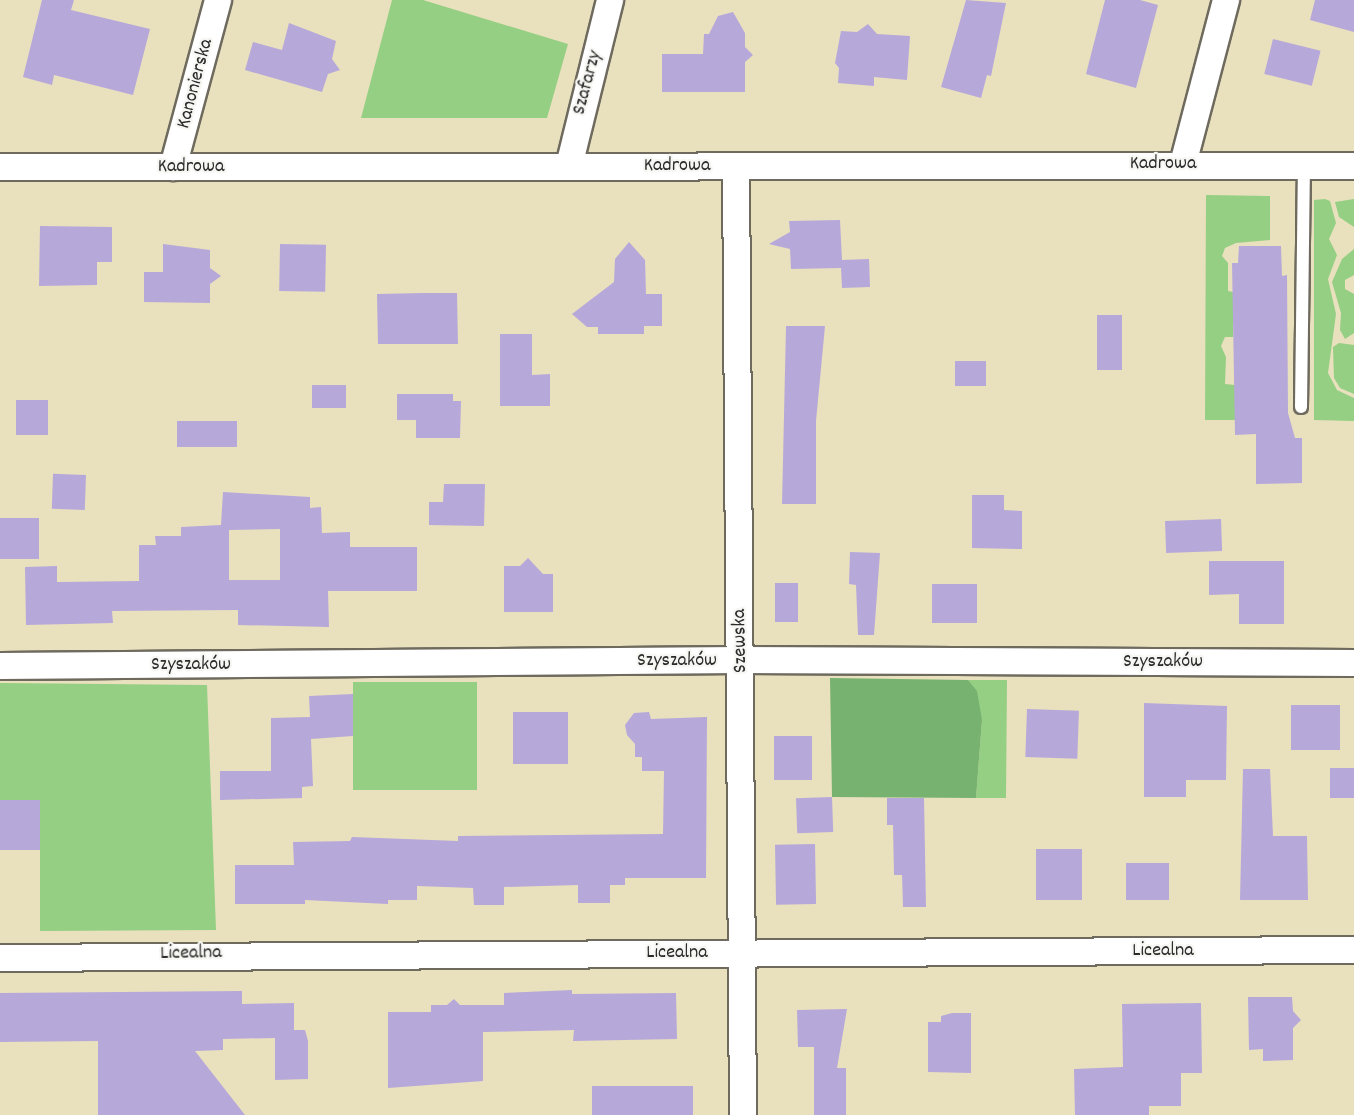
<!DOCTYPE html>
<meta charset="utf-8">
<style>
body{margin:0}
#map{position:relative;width:1354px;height:1115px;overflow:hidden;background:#e9e0be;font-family:Dekko,sans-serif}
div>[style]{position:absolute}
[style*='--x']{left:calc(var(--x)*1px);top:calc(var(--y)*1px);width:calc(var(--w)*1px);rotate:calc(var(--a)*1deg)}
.green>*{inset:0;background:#95cf83;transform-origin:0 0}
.forest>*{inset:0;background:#78b271}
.building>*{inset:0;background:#b7a8da;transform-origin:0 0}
.roads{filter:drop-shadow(2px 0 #6e6a5e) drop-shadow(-2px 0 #6e6a5e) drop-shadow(0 2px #6e6a5e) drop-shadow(0 -2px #6e6a5e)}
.service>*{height:12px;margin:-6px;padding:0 6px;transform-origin:6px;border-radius:6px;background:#fff}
.minor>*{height:26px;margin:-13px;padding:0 13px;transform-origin:13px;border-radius:13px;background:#fff}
span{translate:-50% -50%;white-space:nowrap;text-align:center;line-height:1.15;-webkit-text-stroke:4.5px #f6f6f2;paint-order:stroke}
.street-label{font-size:20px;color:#2b2b2b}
</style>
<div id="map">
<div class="green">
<div style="clip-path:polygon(392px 0,423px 0,568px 44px,547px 118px,361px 118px)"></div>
<div style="clip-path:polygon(1206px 195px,1270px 196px,1270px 240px,1236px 243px,1225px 248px,1222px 256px,1228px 263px,1228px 291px,1233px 292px,1233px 337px,1225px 337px,1221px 346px,1226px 357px,1225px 384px,1255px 387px,1258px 420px,1205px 420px)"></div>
<div style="clip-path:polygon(1325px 199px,1330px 201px,1336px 223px,1329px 239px,1337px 255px,1328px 279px,1336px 314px,1328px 373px,1337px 390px,1354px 398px,1354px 421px,1314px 420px,1314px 200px)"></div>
<div style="clip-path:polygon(1354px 199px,1354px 227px,1339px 217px,1335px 202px)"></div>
<div style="clip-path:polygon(1354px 249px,1354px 275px,1345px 280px,1345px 289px,1354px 294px,1354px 333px,1345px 339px,1340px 330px,1341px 313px,1332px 282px,1342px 259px)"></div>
<div style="clip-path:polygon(1339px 343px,1354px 345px,1354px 394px,1340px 388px,1334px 378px,1333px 347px)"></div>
<div style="clip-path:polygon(968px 680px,1007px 680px,1006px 798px,976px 798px,982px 720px)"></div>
<div style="left:477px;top:682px;width:108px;height:124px;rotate:90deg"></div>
<div style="clip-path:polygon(0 683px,207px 685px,216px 930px,40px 931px,40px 800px,0 800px)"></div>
</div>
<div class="forest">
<div style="clip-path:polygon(830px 678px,968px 680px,977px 691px,982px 720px,976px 798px,832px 797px)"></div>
</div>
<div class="building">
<div style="clip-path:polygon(42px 0,74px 0,71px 10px,150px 29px,133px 95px,54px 75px,52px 85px,23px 77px)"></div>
<div style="clip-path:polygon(966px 0,1006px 3px,991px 76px,987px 75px,981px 98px,941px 87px)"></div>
<div style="clip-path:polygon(1105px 0,1140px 0,1158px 5px,1136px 88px,1086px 74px)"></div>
<div style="clip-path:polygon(1315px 0,1354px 0,1354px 32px,1310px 20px)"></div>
<div style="clip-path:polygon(733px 12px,745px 33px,745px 47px,753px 55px,745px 62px,745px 92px,662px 92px,662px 54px,703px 54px,704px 34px,709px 34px,718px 16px)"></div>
<div style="clip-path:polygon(289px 23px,336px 41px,332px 59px,340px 70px,328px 74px,322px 92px,245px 70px,253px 42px,282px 50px)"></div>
<div style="clip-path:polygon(868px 24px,877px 34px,910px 36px,907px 80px,874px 77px,874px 86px,838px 83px,839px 68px,835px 63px,841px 31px,857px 32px)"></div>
<div style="left:1273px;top:39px;width:49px;height:36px;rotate:14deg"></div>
<div style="clip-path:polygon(840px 220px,842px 260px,869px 259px,870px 287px,842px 288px,841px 268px,791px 269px,790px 249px,769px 244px,790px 232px,789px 221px)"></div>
<div style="clip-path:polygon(40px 226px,112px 227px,112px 262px,97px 262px,97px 285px,39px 286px)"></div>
<div style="clip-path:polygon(629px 242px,645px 260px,646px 294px,662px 294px,662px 326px,644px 326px,644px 334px,598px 334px,598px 327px,587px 327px,572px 314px,614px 282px,615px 259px)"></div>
<div style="clip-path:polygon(163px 244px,210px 250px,210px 268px,221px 276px,210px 284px,210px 303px,144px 302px,144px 272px,163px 272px)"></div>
<div style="left:280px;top:244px;width:46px;height:47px;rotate:1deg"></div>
<div style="clip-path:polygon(1239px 246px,1281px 246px,1282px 276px,1287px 275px,1288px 413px,1295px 438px,1302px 438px,1302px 483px,1256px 484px,1256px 434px,1235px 435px,1232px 263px,1238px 263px)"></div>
<div style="clip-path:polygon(424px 293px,457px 293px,458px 344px,378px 344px,377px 294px)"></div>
<div style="left:1097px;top:315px;width:25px;height:55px"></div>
<div style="clip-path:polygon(786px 326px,825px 326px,816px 421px,816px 504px,782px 504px)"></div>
<div style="clip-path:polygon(500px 334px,532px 334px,532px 375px,550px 374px,550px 406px,500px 406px)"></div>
<div style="left:955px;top:361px;width:31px;height:25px"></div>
<div style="left:346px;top:385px;width:23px;height:34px;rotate:90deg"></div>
<div style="clip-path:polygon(397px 394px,453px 394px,453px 401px,461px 401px,460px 438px,416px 438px,416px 420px,397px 420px)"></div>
<div style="left:16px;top:400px;width:32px;height:35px"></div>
<div style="left:177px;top:421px;width:60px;height:26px"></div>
<div style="left:86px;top:475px;width:35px;height:33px;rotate:92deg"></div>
<div style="clip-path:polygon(444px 484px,485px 484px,484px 526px,429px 525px,429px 502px,443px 502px)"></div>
<div style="clip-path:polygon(evenodd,223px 492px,310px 497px,310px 508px,321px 507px,322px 533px,350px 532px,350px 547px,417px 547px,417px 591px,328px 591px,329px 627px,238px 625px,238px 610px,112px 611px,113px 623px,26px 625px,25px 567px,57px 566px,57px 582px,139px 581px,139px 545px,156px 545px,155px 536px,181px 536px,181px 527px,221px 525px,223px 492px,280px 529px,280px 580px,229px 580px,229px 530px,280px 529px)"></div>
<div style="clip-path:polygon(972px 495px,1004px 495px,1004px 510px,1022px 511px,1022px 549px,972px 548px)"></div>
<div style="left:0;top:518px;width:39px;height:41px"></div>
<div style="left:1221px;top:519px;width:32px;height:56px;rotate:88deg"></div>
<div style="clip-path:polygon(850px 552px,880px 553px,874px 635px,858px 635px,856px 585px,849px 584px)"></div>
<div style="clip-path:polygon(528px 558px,543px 574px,553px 574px,553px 612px,504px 612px,504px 566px,520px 566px)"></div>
<div style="clip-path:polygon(1209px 561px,1284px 561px,1284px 624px,1239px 624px,1239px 594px,1209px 595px)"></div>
<div style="left:775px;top:583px;width:23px;height:39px"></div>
<div style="left:932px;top:584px;width:45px;height:39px"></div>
<div style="clip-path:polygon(353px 694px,353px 736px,311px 739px,313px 786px,302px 787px,302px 798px,220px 800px,220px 771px,271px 771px,271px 718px,310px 717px,309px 696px)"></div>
<div style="clip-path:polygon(1144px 703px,1227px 706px,1226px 780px,1186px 780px,1186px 797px,1144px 797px)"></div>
<div style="left:1291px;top:705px;width:49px;height:45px"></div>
<div style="left:1027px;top:709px;width:52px;height:48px;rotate:2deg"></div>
<div style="left:513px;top:712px;width:55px;height:52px"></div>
<div style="clip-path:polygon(649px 712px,651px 719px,707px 717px,706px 878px,625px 878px,625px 885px,610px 885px,610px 903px,578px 903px,578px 885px,504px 887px,504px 905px,474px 905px,473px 888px,417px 886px,417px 900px,388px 900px,388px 904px,305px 900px,305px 904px,235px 904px,235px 865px,294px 865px,293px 842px,350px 841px,352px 837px,458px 841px,458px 836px,663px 834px,664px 771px,642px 771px,642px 757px,635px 757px,635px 744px,627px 735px,625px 725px,634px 713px)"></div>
<div style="left:774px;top:736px;width:38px;height:44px"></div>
<div style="left:1354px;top:768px;width:30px;height:24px;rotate:90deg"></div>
<div style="clip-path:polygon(1243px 769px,1270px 769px,1273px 836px,1307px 836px,1308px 900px,1240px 900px)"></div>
<div style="left:832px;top:797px;width:35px;height:36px;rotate:88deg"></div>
<div style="clip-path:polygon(887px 798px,924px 798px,926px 907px,903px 907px,902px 875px,894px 875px,893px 825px,887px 825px)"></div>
<div style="left:0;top:800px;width:40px;height:50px"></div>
<div style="left:815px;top:844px;width:60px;height:40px;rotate:89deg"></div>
<div style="left:1036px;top:849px;width:46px;height:51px"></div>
<div style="left:1169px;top:863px;width:37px;height:43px;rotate:90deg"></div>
<div style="clip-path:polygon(572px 990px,572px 994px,676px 993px,677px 1039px,573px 1041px,574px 1030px,483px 1032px,483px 1081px,388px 1088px,388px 1012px,431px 1012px,431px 1005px,447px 1005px,454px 999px,460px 1005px,504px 1005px,504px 993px)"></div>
<div style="clip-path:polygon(242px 991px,242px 1004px,294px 1003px,294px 1030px,305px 1030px,308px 1041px,308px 1079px,275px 1080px,275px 1038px,223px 1039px,223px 1050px,195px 1051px,245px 1115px,98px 1115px,98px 1041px,0 1042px,0 993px)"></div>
<div style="clip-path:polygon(1248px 997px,1292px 997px,1293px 1011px,1301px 1020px,1293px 1028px,1293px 1060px,1263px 1061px,1263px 1049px,1249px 1050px)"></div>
<div style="clip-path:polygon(1201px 1003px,1202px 1073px,1181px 1073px,1181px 1106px,1149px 1106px,1149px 1115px,1075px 1115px,1074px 1069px,1123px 1067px,1122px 1004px)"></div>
<div style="clip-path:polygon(847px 1009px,837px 1068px,846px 1068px,846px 1115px,814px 1115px,814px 1047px,798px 1047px,797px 1010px)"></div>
<div style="clip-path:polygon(971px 1013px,971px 1073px,928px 1072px,928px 1022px,941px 1022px,941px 1016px,952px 1013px)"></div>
<div style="left:693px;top:1086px;width:29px;height:101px;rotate:90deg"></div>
</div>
<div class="roads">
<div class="service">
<div style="--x:1301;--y:407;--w:242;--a:-89.3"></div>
</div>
<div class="minor">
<div style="--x:1183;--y:164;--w:170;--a:-75.3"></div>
<div style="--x:569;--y:166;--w:171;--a:-76.1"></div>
<div style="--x:736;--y:166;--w:949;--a:89.58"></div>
<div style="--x:0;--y:167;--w:1354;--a:-0.04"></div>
<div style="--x:173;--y:167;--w:173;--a:-74.9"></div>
<div style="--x:0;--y:666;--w:741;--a:-0.46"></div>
<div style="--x:741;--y:660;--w:613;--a:0.28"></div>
<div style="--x:0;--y:958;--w:1354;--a:-0.34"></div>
</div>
</div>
<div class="street-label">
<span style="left:588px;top:83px;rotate:-75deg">Szafarzy</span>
<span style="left:196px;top:84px;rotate:-75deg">Kanonierska</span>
<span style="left:1163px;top:164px">Kadrowa</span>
<span style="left:677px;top:166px">Kadrowa</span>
<span style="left:191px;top:167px">Kadrowa</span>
<span style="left:741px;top:641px;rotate:-91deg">Szewska</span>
<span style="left:677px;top:661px">Szyszaków</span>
<span style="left:1163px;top:662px">Szyszaków</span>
<span style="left:191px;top:665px">Szyszaków</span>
<span style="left:1163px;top:951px">Licealna</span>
<span style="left:677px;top:953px">Licealna</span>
<span style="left:191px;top:954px;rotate:-1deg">Licealna</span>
</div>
</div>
